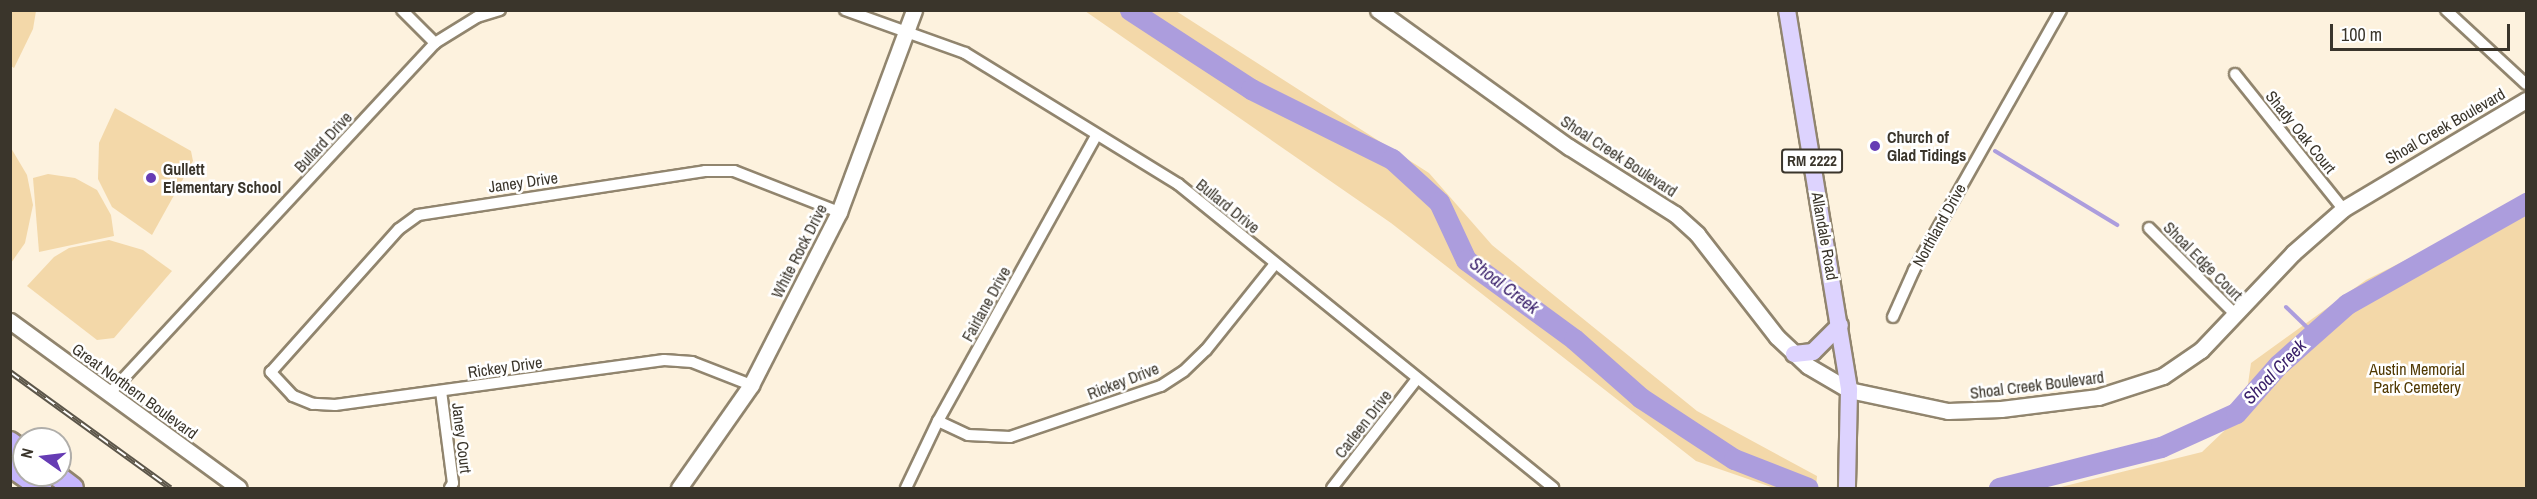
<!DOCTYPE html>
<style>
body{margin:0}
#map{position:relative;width:2537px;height:499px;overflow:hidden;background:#fdf2de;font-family:"Archivo Narrow",sans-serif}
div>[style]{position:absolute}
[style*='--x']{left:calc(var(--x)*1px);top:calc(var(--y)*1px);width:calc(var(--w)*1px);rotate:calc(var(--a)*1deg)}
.green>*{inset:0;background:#f3d8a9}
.stream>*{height:4px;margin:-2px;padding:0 2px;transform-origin:2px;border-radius:2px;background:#ac9ddd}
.river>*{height:21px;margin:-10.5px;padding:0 10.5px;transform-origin:10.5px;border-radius:10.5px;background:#ac9ddd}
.roads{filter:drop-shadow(2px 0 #91856e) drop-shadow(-2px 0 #91856e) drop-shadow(0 2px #91856e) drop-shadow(0 -2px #91856e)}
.street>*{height:10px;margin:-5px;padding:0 5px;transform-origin:5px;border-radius:5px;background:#fff}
.secondary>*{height:15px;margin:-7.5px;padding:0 7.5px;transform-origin:7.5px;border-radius:7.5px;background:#fff}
.primary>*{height:16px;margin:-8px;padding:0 8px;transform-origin:8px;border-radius:8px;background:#ddd3fe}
.highway>*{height:20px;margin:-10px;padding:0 10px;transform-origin:10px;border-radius:10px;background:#c6b6fd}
.rail>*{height:6px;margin-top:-3px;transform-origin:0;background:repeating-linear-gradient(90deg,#fff 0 11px,#5c564a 0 22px);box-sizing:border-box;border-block:2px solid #5c564a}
.dots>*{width:16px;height:16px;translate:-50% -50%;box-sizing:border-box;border:3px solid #fff;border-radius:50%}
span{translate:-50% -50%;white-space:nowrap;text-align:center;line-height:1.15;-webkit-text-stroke:5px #fff;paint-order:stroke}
.shield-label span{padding:2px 4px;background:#fff;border:2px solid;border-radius:4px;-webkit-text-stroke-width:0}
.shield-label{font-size:15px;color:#3a352b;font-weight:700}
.street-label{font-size:16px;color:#3a352b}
.poi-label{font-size:16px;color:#3a352b;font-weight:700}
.left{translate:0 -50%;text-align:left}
.park-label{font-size:16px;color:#513902}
.water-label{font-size:18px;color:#3a206b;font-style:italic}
.frame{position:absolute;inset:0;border:12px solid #3a352b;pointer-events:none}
.north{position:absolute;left:12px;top:427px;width:60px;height:60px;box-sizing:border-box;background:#fff;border:2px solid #b0aeaa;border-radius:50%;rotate:284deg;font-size:16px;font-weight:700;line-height:24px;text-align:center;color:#3a352b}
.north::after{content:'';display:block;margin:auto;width:21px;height:27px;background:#663cb4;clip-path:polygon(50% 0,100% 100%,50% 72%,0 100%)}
.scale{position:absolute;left:2330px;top:24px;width:180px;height:27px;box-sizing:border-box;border:3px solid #3a352b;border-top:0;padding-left:8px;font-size:18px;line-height:21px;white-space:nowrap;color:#3a352b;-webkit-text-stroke:4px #fff;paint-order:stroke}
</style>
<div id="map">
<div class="green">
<div style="clip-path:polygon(11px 10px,36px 11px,33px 29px,14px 68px,11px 66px)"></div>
<div style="clip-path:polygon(1085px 11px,1176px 11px,1429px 173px,1492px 245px,1697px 411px,1817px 476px,1816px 488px,1774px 488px,1696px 461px,1391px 223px)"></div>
<div style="clip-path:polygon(115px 108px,191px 151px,193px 161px,152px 235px,112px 207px,98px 179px,99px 143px)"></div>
<div style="clip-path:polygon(11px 148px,27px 175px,33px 205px,25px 243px,11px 263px)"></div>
<div style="clip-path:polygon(48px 174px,75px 178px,97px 190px,111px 215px,114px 236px,39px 252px,33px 178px)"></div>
<div style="clip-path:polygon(2526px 200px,2526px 488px,2057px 488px,2202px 452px,2244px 412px,2251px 363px,2366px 280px)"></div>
<div style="clip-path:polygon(109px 240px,143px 250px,172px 271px,114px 338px,97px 340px,27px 286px,54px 257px,69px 248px)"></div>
</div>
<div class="stream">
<div style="--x:1995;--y:151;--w:143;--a:31.2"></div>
<div style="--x:2286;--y:307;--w:37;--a:44"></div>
</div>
<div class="river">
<div style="--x:1130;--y:10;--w:145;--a:33.1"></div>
<div style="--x:1251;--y:89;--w:157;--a:26.4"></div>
<div style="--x:1392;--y:159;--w:64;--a:42.5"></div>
<div style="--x:1439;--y:202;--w:64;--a:65"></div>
<div style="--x:1466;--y:260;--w:134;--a:36.2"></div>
<div style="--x:1574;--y:339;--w:89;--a:41.4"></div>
<div style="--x:1641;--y:398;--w:111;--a:33.3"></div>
<div style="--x:1734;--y:459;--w:79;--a:21.4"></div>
<div style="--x:1999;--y:488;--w:167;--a:-14.2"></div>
<div style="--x:2161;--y:447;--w:82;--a:-24.4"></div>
<div style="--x:2236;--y:413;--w:64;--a:-48.8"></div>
<div style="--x:2278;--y:365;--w:92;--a:-41.5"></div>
<div style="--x:2347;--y:304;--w:206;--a:-29.4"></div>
</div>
<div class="roads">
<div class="street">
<div style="--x:402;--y:10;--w:47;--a:45"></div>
<div style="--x:845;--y:10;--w:127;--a:19.7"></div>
<div style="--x:965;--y:53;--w:250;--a:31.6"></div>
<div style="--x:1178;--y:184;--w:483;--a:39"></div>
<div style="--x:2446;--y:10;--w:109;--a:42.8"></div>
<div style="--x:2235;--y:74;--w:173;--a:51.3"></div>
<div style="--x:2149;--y:228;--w:123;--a:45"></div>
<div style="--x:1893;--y:317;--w:51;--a:-65.9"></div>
<div style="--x:1914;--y:270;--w:299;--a:-60.5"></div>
<div style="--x:751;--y:385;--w:63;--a:-158.7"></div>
<div style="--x:692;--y:362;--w:28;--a:-176"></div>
<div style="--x:664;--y:360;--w:332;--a:172.2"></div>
<div style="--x:335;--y:405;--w:22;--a:-177"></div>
<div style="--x:313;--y:404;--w:22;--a:-158"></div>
<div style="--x:293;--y:396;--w:33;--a:-133"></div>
<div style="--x:271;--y:372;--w:192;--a:-48.2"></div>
<div style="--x:399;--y:229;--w:24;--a:-36"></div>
<div style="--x:418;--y:215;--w:290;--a:-8.7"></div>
<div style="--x:705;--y:171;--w:29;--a:0"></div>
<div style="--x:734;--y:171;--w:113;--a:21.3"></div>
<div style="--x:441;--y:391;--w:93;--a:82.6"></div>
<div style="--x:453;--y:483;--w:6;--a:121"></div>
<div style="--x:109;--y:394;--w:479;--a:-47.1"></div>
<div style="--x:435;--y:43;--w:49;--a:-31.8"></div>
<div style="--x:477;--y:17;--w:24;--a:-17"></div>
<div style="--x:938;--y:421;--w:33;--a:25"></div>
<div style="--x:968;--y:435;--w:42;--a:2.7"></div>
<div style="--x:1010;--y:437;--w:159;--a:-18.7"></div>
<div style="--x:1161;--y:386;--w:27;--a:-33"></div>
<div style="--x:1184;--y:371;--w:30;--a:-44"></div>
<div style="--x:1206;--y:350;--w:110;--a:-51.3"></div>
<div style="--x:906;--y:488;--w:74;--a:-64.5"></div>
<div style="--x:938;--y:421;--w:326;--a:-61"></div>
<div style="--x:1332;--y:488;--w:138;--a:-52.1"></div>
</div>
<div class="secondary">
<div style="--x:1378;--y:10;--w:235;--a:35.7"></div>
<div style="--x:1569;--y:147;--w:125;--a:32.3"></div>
<div style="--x:1675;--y:214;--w:30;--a:42"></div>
<div style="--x:1697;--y:234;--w:130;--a:52.2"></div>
<div style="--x:1777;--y:337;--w:42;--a:43.1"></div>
<div style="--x:1808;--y:366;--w:48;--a:30.3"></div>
<div style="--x:1849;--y:390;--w:101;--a:12"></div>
<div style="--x:1948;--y:411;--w:53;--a:-2.2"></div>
<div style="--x:2001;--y:409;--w:98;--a:-7.1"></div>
<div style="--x:2098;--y:397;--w:68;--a:-17.9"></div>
<div style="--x:2163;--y:376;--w:46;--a:-34.4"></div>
<div style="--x:2201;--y:350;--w:134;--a:-46.5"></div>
<div style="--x:2293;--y:253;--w:67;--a:-41.3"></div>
<div style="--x:2343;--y:209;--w:213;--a:-30.8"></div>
<div style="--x:10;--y:321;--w:283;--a:36.1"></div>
<div style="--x:679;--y:488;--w:126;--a:-55"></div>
<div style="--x:751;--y:385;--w:194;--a:-63"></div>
<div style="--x:839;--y:212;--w:215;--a:-69.6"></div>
</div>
<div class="primary">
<div style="--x:1787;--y:10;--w:385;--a:80.7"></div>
<div style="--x:1849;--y:390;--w:98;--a:91.2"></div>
<div style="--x:1794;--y:354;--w:19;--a:-6"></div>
<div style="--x:1813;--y:352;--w:38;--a:-45"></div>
</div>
<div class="highway">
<div style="--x:10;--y:442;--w:17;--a:36"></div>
<div style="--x:10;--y:466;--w:38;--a:35"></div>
<div style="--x:56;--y:475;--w:21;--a:37"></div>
</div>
</div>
<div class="rail">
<div style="--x:10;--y:372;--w:198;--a:35.9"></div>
</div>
<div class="dots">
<div style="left:1875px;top:146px;background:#663cb4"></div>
<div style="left:151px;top:178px;background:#663cb4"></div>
</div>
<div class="shield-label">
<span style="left:1812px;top:161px">RM 2222</span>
</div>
<div class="street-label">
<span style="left:2445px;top:126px;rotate:-30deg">Shoal Creek Boulevard</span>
<span style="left:2301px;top:132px;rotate:51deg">Shady Oak Court</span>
<span style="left:323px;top:142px;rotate:-47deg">Bullard Drive</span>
<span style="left:1619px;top:156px;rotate:33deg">Shoal Creek Boulevard</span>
<span style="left:523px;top:182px;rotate:-8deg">Janey Drive</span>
<span style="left:1228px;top:206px;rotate:39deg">Bullard Drive</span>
<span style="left:1939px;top:225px;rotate:-61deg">Northland Drive</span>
<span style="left:1825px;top:236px;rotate:80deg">Allandale Road</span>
<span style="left:799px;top:251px;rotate:-63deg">White Rock Drive</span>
<span style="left:2203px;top:261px;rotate:45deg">Shoal Edge Court</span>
<span style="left:986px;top:304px;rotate:-61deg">Fairlane Drive</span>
<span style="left:505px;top:367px;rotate:-8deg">Rickey Drive</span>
<span style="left:1123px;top:381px;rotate:-21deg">Rickey Drive</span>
<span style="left:2037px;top:385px;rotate:-7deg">Shoal Creek Boulevard</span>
<span style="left:135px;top:391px;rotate:36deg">Great Northern Boulevard</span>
<span style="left:1363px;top:424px;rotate:-52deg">Carleen Drive</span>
<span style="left:462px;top:438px;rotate:83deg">Janey Court</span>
</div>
<div class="poi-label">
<span class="left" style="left:1887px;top:146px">Church of<br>Glad Tidings</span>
<span class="left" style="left:163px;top:178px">Gullett<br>Elementary School</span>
</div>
<div class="park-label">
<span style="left:2417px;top:378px">Austin Memorial<br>Park Cemetery</span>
</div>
<div class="water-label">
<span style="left:1504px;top:286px;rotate:37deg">Shoal Creek</span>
<span style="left:2275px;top:372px;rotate:-46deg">Shoal Creek</span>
</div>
<div class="frame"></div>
<div class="north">N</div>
<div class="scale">100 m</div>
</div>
